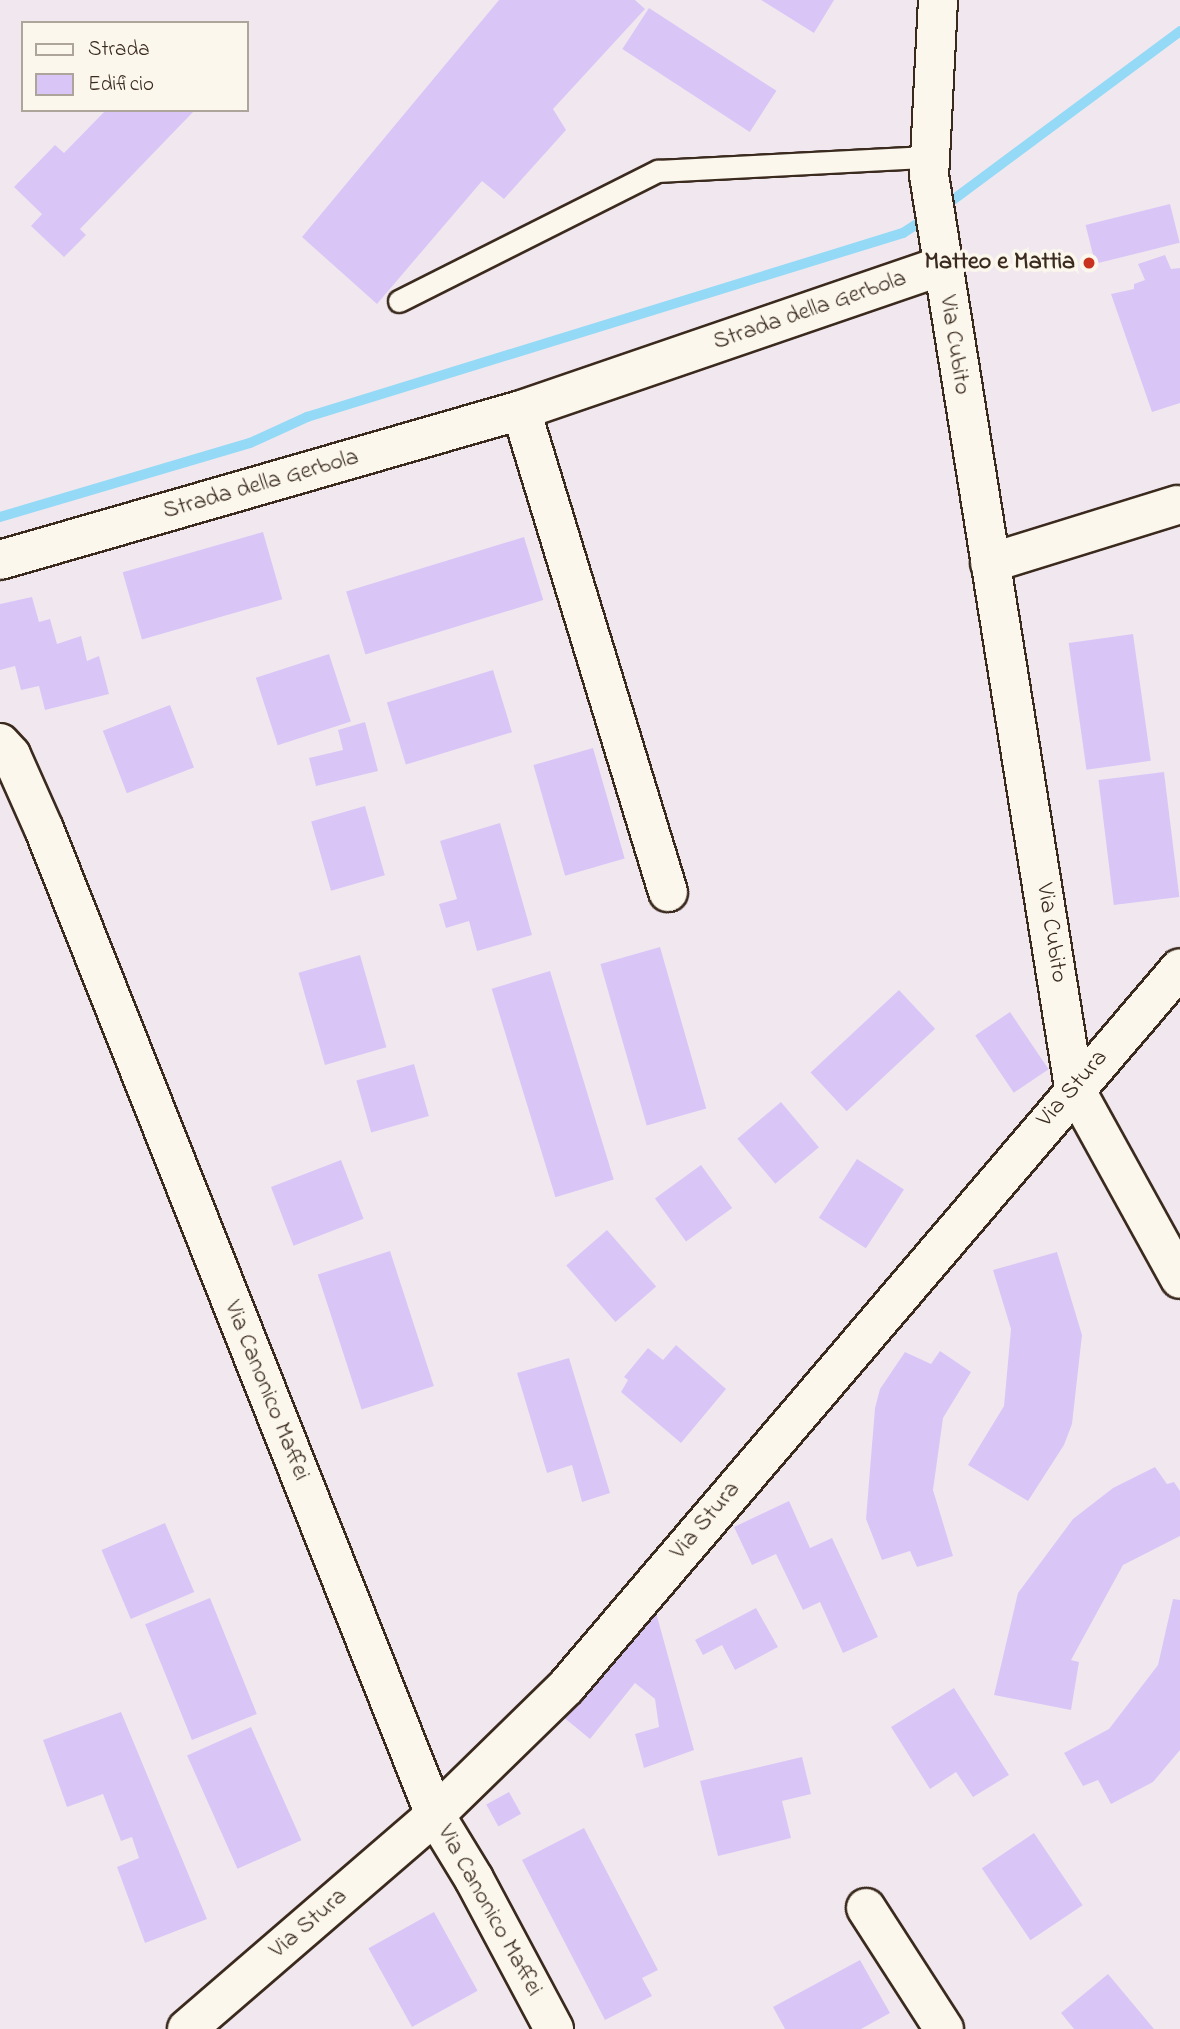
<!DOCTYPE html>
<style>
body{margin:0}
#map{position:relative;width:1180px;height:2029px;overflow:hidden;background:#f1e8ef;font-family:"Indie Flower",sans-serif}
div>[style]{position:absolute}
[style*='--x']{left:calc(var(--x)*1px);top:calc(var(--y)*1px);width:calc(var(--w)*1px);rotate:calc(var(--a)*1deg)}
.stream>*{height:10px;margin:-5px;padding:0 5px;transform-origin:5px;border-radius:5px;background:#94d9f6}
.building>*{inset:0;background:#d9c6f7;transform-origin:0 0}
.roads{filter:drop-shadow(2px 0 #3b2a1e) drop-shadow(-2px 0 #3b2a1e) drop-shadow(0 2px #3b2a1e) drop-shadow(0 -2px #3b2a1e)}
.service>*{height:21px;margin:-10.5px;padding:0 10.5px;transform-origin:10.5px;border-radius:10.5px;background:#fbf7ec}
.minor>*{height:38px;margin:-19px;padding:0 19px;transform-origin:19px;border-radius:19px;background:#fbf7ec}
.tertiary>*{height:38px;margin:-19px;padding:0 19px;transform-origin:19px;border-radius:19px;background:#fbf7ec}
.dots>*{width:19px;height:19px;translate:-50% -50%;box-sizing:border-box;border:4px solid #fbf7ec;border-radius:50%}
span{translate:-50% -50%;white-space:nowrap;text-align:center;line-height:1.15;-webkit-text-stroke:7px #fbf7ec;paint-order:stroke}
.poi-label{font-size:24px;color:#3b2a1e;font-weight:700}
.right{translate:-100% -50%;text-align:right}
.street-label{font-size:24px;color:#3b2a1e}
.legend{position:absolute;left:21px;top:21px;width:228px;height:91px;box-sizing:border-box;background:#fbf7ec;border:2px solid #aea59a;margin:0;padding:9px 12px;list-style:none;font-size:21px;color:#3b2a1e}
.legend li{display:flex;align-items:center;gap:14px;height:35px}
.legend b{width:35px;border:2px solid #aea59a}
</style>
<div id="map">
<div class="stream">
<div style="--x:942;--y:208;--w:297;--a:-36.6"></div>
<div style="--x:0;--y:517;--w:261;--a:-16.5"></div>
<div style="--x:250;--y:443;--w:63;--a:-24.5"></div>
<div style="--x:307;--y:417;--w:624;--a:-17.16"></div>
<div style="--x:903;--y:233;--w:30;--a:-33"></div>
</div>
<div class="building">
<div style="clip-path:polygon(499px 0,635px 0,645px 9px,553px 109px,566px 130px,504px 199px,482px 181px,377px 304px,302px 237px)"></div>
<div style="clip-path:polygon(761px 0,834px 0,814px 33px)"></div>
<div style="left:649px;top:8px;width:152px;height:49px;rotate:33deg"></div>
<div style="clip-path:polygon(106px 110px,195px 110px,80px 229px,86px 235px,64px 257px,31px 226px,42px 214px,14px 187px,55px 145px,64px 153px)"></div>
<div style="left:1170px;top:204px;width:40px;height:87px;rotate:76deg"></div>
<div style="clip-path:polygon(1165px 255px,1171px 269px,1180px 268px,1180px 403px,1152px 412px,1111px 294px,1134px 289px,1134px 284px,1145px 280px,1138px 264px)"></div>
<div style="left:263px;top:532px;width:70px;height:146px;rotate:74deg"></div>
<div style="left:524px;top:537px;width:66px;height:186px;rotate:73deg"></div>
<div style="clip-path:polygon(32px 597px,39px 622px,50px 619px,57px 644px,81px 636px,87px 661px,99px 656px,109px 694px,45px 710px,39px 686px,21px 690px,15px 666px,0 670px,0 604px)"></div>
<div style="left:1133px;top:634px;width:128px;height:65px;rotate:82deg"></div>
<div style="left:329px;top:654px;width:71px;height:77px;rotate:72deg"></div>
<div style="left:493px;top:670px;width:65px;height:111px;rotate:73deg"></div>
<div style="left:170px;top:705px;width:67px;height:72px;rotate:69deg"></div>
<div style="clip-path:polygon(365px 722px,378px 771px,316px 786px,309px 758px,343px 750px,338px 730px)"></div>
<div style="left:593px;top:748px;width:115px;height:62px;rotate:74deg"></div>
<div style="left:1164px;top:772px;width:126px;height:66px;rotate:83deg"></div>
<div style="left:365px;top:806px;width:72px;height:56px;rotate:74deg"></div>
<div style="clip-path:polygon(500px 823px,532px 935px,477px 951px,469px 921px,446px 928px,439px 904px,457px 899px,440px 841px)"></div>
<div style="left:660px;top:947px;width:168px;height:62px;rotate:74deg"></div>
<div style="left:360px;top:955px;width:96px;height:64px;rotate:74deg"></div>
<div style="left:550px;top:971px;width:218px;height:61px;rotate:73deg"></div>
<div style="left:899px;top:990px;width:53px;height:121px;rotate:47deg"></div>
<div style="left:1010px;top:1012px;width:69px;height:42px;rotate:56deg"></div>
<div style="left:414px;top:1064px;width:54px;height:60px;rotate:74deg"></div>
<div style="left:781px;top:1102px;width:59px;height:57px;rotate:50deg"></div>
<div style="left:857px;top:1159px;width:56px;height:70px;rotate:33deg"></div>
<div style="left:341px;top:1160px;width:63px;height:75px;rotate:69deg"></div>
<div style="left:701px;top:1165px;width:53px;height:57px;rotate:54deg"></div>
<div style="left:607px;top:1230px;width:75px;height:54px;rotate:49deg"></div>
<div style="left:390px;top:1251px;width:142px;height:76px;rotate:72deg"></div>
<div style="clip-path:polygon(1057px 1252px,1082px 1335px,1072px 1424px,1064px 1445px,1028px 1501px,968px 1465px,1004px 1406px,1011px 1329px,993px 1270px)"></div>
<div style="clip-path:polygon(676px 1345px,726px 1389px,681px 1443px,621px 1392px,628px 1380px,624px 1377px,648px 1348px,663px 1360px)"></div>
<div style="clip-path:polygon(940px 1351px,971px 1372px,943px 1418px,933px 1490px,953px 1556px,917px 1567px,910px 1551px,882px 1560px,866px 1519px,875px 1408px,880px 1389px,905px 1352px,931px 1364px)"></div>
<div style="clip-path:polygon(569px 1358px,610px 1493px,582px 1502px,572px 1465px,547px 1473px,517px 1373px)"></div>
<div style="clip-path:polygon(1155px 1467px,1167px 1484px,1174px 1482px,1180px 1491px,1180px 1536px,1123px 1565px,1071px 1660px,1079px 1662px,1071px 1710px,994px 1695px,1018px 1593px,1073px 1519px,1113px 1488px)"></div>
<div style="clip-path:polygon(789px 1501px,810px 1548px,832px 1538px,878px 1637px,843px 1653px,820px 1602px,803px 1610px,776px 1554px,752px 1565px,734px 1527px)"></div>
<div style="left:165px;top:1523px;width:75px;height:69px;rotate:67deg"></div>
<div style="left:210px;top:1598px;width:125px;height:70px;rotate:68deg"></div>
<div style="clip-path:polygon(1173px 1599px,1180px 1600px,1180px 1750px,1153px 1782px,1111px 1804px,1098px 1780px,1083px 1786px,1064px 1753px,1109px 1729px,1158px 1665px)"></div>
<div style="clip-path:polygon(756px 1608px,778px 1647px,735px 1670px,722px 1645px,703px 1655px,695px 1640px)"></div>
<div style="clip-path:polygon(655px 1609px,694px 1750px,644px 1768px,635px 1734px,659px 1727px,655px 1699px,635px 1683px,590px 1739px,562px 1716px)"></div>
<div style="clip-path:polygon(954px 1688px,1009px 1775px,973px 1797px,956px 1772px,930px 1789px,891px 1727px)"></div>
<div style="clip-path:polygon(121px 1712px,207px 1919px,145px 1943px,117px 1867px,139px 1858px,132px 1837px,121px 1841px,103px 1794px,67px 1807px,43px 1740px)"></div>
<div style="left:251px;top:1727px;width:124px;height:70px;rotate:66deg"></div>
<div style="clip-path:polygon(802px 1757px,811px 1794px,782px 1801px,791px 1838px,718px 1856px,700px 1781px)"></div>
<div style="left:509px;top:1792px;width:25px;height:26px;rotate:61deg"></div>
<div style="clip-path:polygon(584px 1828px,658px 1970px,642px 1978px,652px 1996px,605px 2020px,522px 1860px)"></div>
<div style="left:1034px;top:1833px;width:87px;height:63px;rotate:56deg"></div>
<div style="left:434px;top:1912px;width:90px;height:75px;rotate:61deg"></div>
<div style="clip-path:polygon(860px 1960px,890px 2013px,861px 2029px,785px 2029px,773px 2007px)"></div>
<div style="clip-path:polygon(1108px 1974px,1154px 2029px,1074px 2029px,1061px 2013px)"></div>
</div>
<div class="roads">
<div class="service">
<div style="--x:399;--y:301;--w:290;--a:-26.7"></div>
<div style="--x:658;--y:171;--w:269;--a:-3"></div>
</div>
<div class="minor">
<div style="--x:938;--y:0;--w:175;--a:92.9"></div>
<div style="--x:929;--y:175;--w:923;--a:80.97"></div>
<div style="--x:1074;--y:1087;--w:219;--a:61.1"></div>
<div style="--x:521;--y:410;--w:504;--a:73.04"></div>
<div style="--x:0;--y:560;--w:542;--a:-16.06"></div>
<div style="--x:521;--y:410;--w:444;--a:-18.9"></div>
<div style="--x:990;--y:563;--w:196;--a:-17.2"></div>
<div style="--x:866;--y:1908;--w:144;--a:57.2"></div>
<div style="--x:187;--y:2029;--w:328;--a:-40.8"></div>
</div>
<div class="tertiary">
<div style="--x:0;--y:743;--w:16;--a:47"></div>
<div style="--x:11;--y:755;--w:81;--a:66"></div>
<div style="--x:44;--y:829;--w:1061;--a:68.37"></div>
<div style="--x:435;--y:1815;--w:75;--a:58.6"></div>
<div style="--x:474;--y:1879;--w:170;--a:61.9"></div>
<div style="--x:435;--y:1815;--w:183;--a:-44.3"></div>
<div style="--x:566;--y:1687;--w:945;--a:-49.5"></div>
</div>
</div>
<div class="dots">
<div style="left:1089px;top:263px;background:#c8321e"></div>
</div>
<div class="poi-label">
<span class="right" style="left:1075px;top:263px">Matteo e Mattia</span>
</div>
<div class="street-label">
<span style="left:810px;top:311px;rotate:-19deg">Strada della Gerbola</span>
<span style="left:954px;top:345px;rotate:81deg">Via Cubito</span>
<span style="left:261px;top:485px;rotate:-16deg">Strada della Gerbola</span>
<span style="left:1051px;top:933px;rotate:81deg">Via Cubito</span>
<span style="left:1073px;top:1089px;rotate:-49deg">Via Stura</span>
<span style="left:266px;top:1391px;rotate:68deg">Via Canonico Maffei</span>
<span style="left:706px;top:1521px;rotate:-50deg">Via Stura</span>
<span style="left:489px;top:1911px;rotate:61deg">Via Canonico Maffei</span>
<span style="left:309px;top:1924px;rotate:-41deg">Via Stura</span>
</div>
<ul class="legend">
<li><b style="height:9px;background:#fbf7ec"></b>Strada</li>
<li><b style="height:19px;background:#d9c6f7"></b>Edificio</li>
</ul>
</div>
